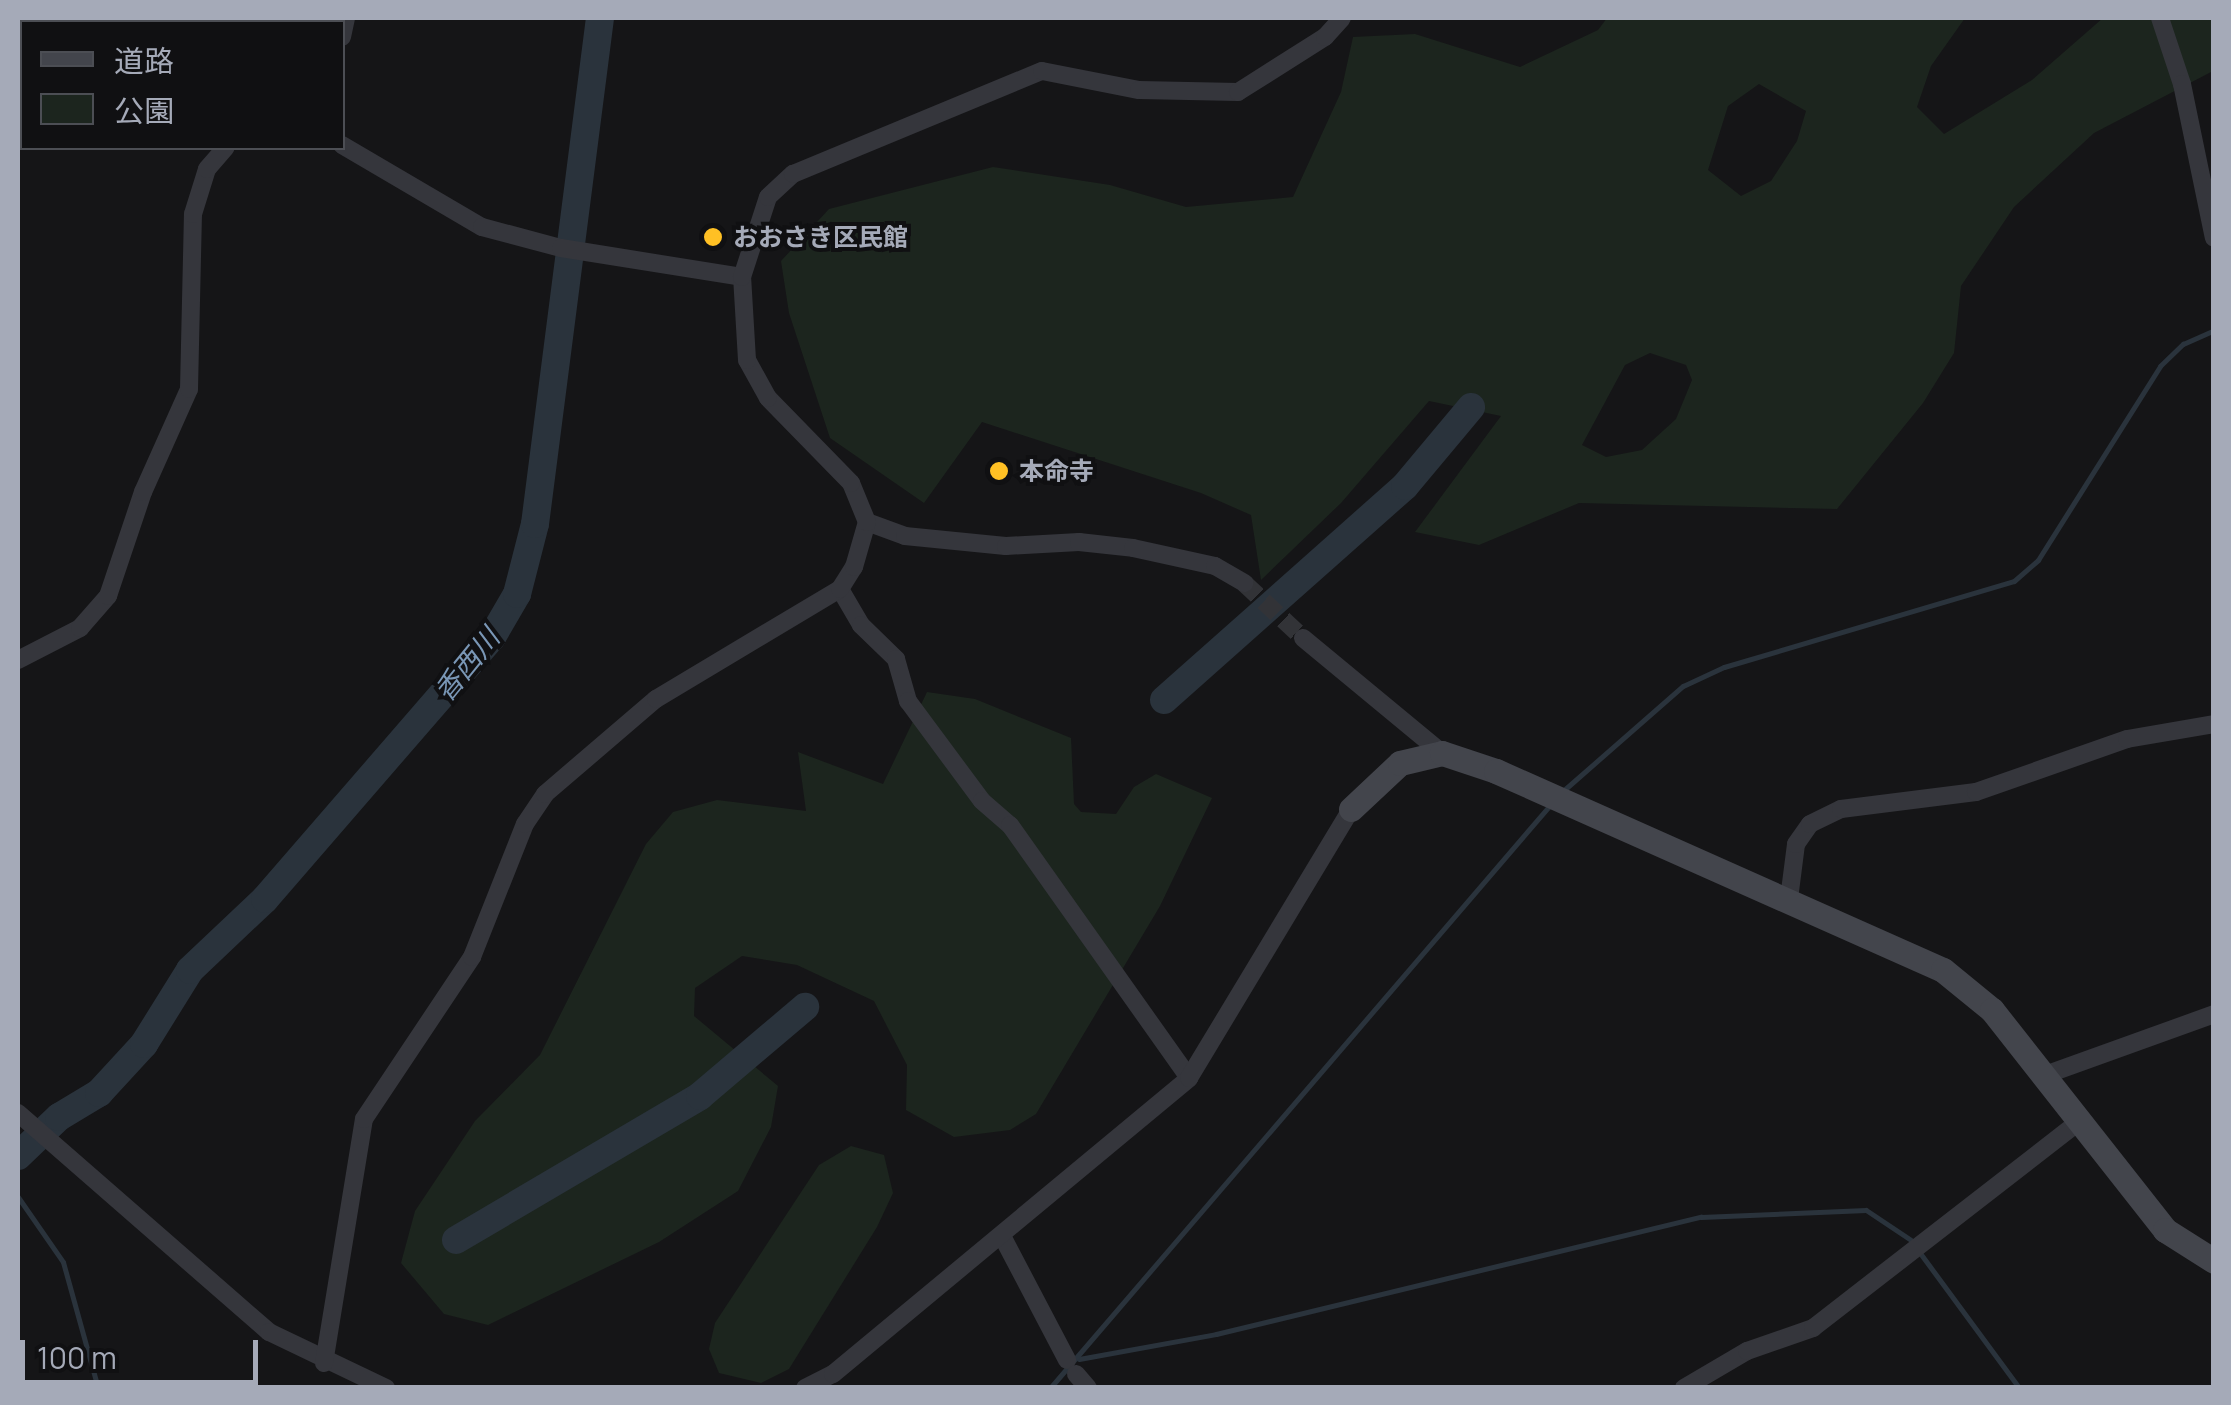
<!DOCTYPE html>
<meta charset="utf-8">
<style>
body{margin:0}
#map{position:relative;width:2231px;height:1405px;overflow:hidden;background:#151517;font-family:Manrope,"Noto Sans JP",sans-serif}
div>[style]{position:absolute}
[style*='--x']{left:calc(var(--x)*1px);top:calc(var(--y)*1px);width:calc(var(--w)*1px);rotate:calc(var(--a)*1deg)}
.green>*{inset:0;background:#1c251e}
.stream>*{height:5px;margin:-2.5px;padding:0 2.5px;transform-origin:2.5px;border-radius:2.5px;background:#2a333c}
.river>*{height:28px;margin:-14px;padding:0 14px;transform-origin:14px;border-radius:14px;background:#2a333c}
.street-tunnel>*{height:18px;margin-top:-9px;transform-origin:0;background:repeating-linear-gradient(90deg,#323337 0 18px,transparent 0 27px)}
.street>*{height:18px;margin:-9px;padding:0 9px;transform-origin:9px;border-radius:9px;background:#35363c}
.secondary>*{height:25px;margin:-12.5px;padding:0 12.5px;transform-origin:12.5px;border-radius:12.5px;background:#43454c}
.dots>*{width:28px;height:28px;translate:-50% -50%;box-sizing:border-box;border:5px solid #101012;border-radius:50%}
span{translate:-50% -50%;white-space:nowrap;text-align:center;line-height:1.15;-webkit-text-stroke:8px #101012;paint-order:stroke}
.poi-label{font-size:25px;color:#a5aab8;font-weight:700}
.left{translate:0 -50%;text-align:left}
.water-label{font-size:28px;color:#7a97b6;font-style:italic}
.frame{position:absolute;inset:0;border:20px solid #a5aab8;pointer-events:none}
.legend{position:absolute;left:20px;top:20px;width:325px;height:130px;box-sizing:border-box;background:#101012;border:2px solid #4c4e54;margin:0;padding:12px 18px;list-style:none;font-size:30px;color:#a5aab8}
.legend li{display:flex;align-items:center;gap:20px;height:50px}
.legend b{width:50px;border:2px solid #4c4e54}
.scale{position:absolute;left:20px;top:1340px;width:238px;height:45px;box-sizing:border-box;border:5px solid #a5aab8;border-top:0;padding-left:12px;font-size:30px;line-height:35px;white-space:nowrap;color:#a5aab8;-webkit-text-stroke:8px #101012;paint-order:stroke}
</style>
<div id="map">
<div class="green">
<div style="clip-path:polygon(evenodd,1607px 18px,1965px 18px,1931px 66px,1917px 107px,1944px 134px,2032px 80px,2103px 18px,2213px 18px,2213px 71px,2094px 133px,2014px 207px,1961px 286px,1954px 353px,1923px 403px,1837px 509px,1579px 503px,1479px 545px,1415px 532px,1501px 416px,1429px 401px,1341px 503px,1261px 580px,1251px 515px,1201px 493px,982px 422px,924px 503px,830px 438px,789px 313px,781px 261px,829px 209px,993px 167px,1110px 185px,1186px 207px,1293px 197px,1341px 92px,1353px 37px,1415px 34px,1520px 67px,1598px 30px,1607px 18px,1759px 84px,1806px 111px,1797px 141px,1771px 181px,1741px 196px,1708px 170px,1728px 106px,1759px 84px,1607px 18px,1650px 353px,1686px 365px,1692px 380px,1676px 419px,1642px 450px,1606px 457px,1582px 445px,1625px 365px,1650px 353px)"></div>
<div style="clip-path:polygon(927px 692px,975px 699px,1071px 738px,1074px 804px,1081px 812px,1116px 814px,1134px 787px,1156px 774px,1212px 798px,1160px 906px,1036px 1114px,1010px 1130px,954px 1137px,906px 1110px,907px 1065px,874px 1001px,797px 965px,742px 956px,695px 988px,694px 1016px,778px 1086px,771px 1127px,738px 1191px,659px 1242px,488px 1325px,444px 1314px,401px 1263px,415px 1211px,475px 1121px,540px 1055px,646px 844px,673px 812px,717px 800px,806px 811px,798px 752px,883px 784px)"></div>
<div style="clip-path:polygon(851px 1146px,884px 1155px,893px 1193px,877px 1227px,789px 1369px,761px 1383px,719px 1373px,709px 1349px,715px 1323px,819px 1165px)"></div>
</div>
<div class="stream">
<div style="--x:1564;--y:790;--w:158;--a:-41.2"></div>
<div style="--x:1683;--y:686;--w:45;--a:-24.9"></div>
<div style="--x:1724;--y:667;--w:302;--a:-16.5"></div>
<div style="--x:2014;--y:581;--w:32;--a:-41"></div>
<div style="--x:2038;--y:560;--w:229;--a:-57.8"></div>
<div style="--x:2160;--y:366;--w:32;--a:-44"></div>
<div style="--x:2183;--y:344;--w:34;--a:-24"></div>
<div style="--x:18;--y:1197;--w:79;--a:55.3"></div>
<div style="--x:63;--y:1262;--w:131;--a:74.5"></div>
<div style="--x:1920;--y:1253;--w:167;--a:53.7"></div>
<div style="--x:1079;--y:1359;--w:139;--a:-10.3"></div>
<div style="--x:1216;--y:1334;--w:499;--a:-13.6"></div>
<div style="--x:1701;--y:1217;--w:165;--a:-2.4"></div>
<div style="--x:1866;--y:1210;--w:54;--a:33.7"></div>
<div style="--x:1050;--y:1388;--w:768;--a:-49.38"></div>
</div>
<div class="river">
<div style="--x:1164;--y:700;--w:322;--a:-41.6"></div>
<div style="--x:1405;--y:486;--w:103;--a:-50.1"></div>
<div style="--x:18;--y:1156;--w:57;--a:-43.6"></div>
<div style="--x:59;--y:1117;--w:47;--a:-31"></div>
<div style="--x:99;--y:1093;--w:67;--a:-47.4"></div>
<div style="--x:144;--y:1044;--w:87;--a:-58.1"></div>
<div style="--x:190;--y:970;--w:103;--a:-43.4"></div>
<div style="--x:265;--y:899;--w:347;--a:-49.1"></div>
<div style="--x:492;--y:637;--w:50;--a:-59.8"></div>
<div style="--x:517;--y:594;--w:72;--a:-75.6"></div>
<div style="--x:535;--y:524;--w:510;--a:-82.68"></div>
<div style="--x:456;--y:1240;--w:283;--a:-30.5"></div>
<div style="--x:700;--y:1096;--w:138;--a:-40.3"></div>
</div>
<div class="street-tunnel">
<div style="--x:1244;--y:583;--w:81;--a:43"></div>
</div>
<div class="street">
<div style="--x:2160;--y:18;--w:70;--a:71.6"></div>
<div style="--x:2182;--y:84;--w:157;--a:78.3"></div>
<div style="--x:342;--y:37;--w:19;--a:-78"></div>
<div style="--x:342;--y:145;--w:162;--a:30.4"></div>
<div style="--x:482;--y:227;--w:82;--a:14.9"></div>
<div style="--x:561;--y:248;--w:183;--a:9.1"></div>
<div style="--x:867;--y:522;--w:40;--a:20.2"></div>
<div style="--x:905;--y:536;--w:101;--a:5.7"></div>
<div style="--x:1006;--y:546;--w:73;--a:-3.1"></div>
<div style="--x:1079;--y:542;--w:54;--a:6.3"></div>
<div style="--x:1133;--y:548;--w:84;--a:12.4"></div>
<div style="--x:1215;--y:566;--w:34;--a:30"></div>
<div style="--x:840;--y:589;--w:42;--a:59.7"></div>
<div style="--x:861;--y:625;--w:49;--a:44.2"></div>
<div style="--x:896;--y:659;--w:44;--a:74.1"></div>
<div style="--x:908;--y:701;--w:124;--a:53.5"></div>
<div style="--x:982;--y:801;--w:37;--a:41"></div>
<div style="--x:1010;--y:825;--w:310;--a:54.7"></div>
<div style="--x:1303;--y:638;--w:180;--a:39.6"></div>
<div style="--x:18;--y:660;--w:70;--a:-27.3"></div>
<div style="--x:80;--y:628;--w:43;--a:-48.8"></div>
<div style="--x:108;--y:596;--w:110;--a:-71.4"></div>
<div style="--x:143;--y:492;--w:113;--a:-65.9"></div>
<div style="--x:189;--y:389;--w:175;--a:-88.7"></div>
<div style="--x:193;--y:214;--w:47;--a:-72.7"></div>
<div style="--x:207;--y:169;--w:28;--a:-49"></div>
<div style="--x:1789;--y:899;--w:55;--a:-82.7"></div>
<div style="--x:1796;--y:844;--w:24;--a:-55"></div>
<div style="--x:1810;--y:824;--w:34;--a:-26"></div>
<div style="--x:1841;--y:809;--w:136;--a:-7.2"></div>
<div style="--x:1976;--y:792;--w:160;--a:-19.3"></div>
<div style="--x:2127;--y:739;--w:88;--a:-9.8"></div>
<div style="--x:2045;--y:1075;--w:180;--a:-19.8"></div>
<div style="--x:18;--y:1113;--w:333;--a:41.1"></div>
<div style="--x:269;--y:1332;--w:130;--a:25.6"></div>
<div style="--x:1002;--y:1236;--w:140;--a:62.3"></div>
<div style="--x:324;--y:1363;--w:247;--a:-80.7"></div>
<div style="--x:364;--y:1119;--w:195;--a:-56.3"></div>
<div style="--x:472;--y:957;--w:143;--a:-68.3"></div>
<div style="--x:525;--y:824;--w:36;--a:-56"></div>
<div style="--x:545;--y:794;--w:146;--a:-40.6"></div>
<div style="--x:656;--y:699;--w:214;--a:-30.9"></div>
<div style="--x:840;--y:589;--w:26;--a:-58"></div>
<div style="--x:854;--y:567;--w:47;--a:-73.9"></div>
<div style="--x:867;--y:522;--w:42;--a:-112.3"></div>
<div style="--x:851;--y:483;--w:119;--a:-134.3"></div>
<div style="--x:768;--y:398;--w:43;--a:-118.9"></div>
<div style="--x:747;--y:360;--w:83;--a:-93.4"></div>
<div style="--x:742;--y:277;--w:84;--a:-72"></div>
<div style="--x:768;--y:197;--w:34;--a:-43"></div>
<div style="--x:793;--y:174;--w:269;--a:-22.5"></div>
<div style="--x:1042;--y:71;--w:99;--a:11.1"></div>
<div style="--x:1139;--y:90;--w:99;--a:1.2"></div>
<div style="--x:1238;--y:92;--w:103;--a:-32.3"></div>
<div style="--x:1325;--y:37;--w:25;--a:-48"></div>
<div style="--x:1076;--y:1374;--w:18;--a:49"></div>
<div style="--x:805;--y:1388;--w:31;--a:-27"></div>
<div style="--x:833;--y:1374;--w:463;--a:-39.7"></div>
<div style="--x:1189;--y:1078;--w:314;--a:-58.9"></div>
<div style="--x:1684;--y:1388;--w:73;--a:-30.4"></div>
<div style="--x:1747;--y:1351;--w:70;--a:-19.2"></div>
<div style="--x:1813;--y:1328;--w:339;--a:-37.8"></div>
</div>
<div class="secondary">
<div style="--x:1351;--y:809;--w:67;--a:-43.2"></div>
<div style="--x:1400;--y:763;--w:43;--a:-13.4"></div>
<div style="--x:1442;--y:753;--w:57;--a:18.4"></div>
<div style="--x:1496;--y:771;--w:489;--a:24"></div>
<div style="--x:1943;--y:970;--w:63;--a:39.2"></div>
<div style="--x:1992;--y:1010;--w:280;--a:51.8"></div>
<div style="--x:2165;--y:1230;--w:58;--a:32.3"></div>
</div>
<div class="dots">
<div style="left:713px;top:237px;background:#ffc024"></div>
<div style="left:999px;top:471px;background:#ffc024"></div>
</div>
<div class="poi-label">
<span class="left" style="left:733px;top:237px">おおさき区民館</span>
<span class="left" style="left:1019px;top:471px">本命寺</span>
</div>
<div class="water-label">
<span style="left:466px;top:664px;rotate:-51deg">香西川</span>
</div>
<div class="frame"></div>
<ul class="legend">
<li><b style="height:12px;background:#43454c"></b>道路</li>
<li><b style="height:28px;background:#1c251e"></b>公園</li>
</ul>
<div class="scale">100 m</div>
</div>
